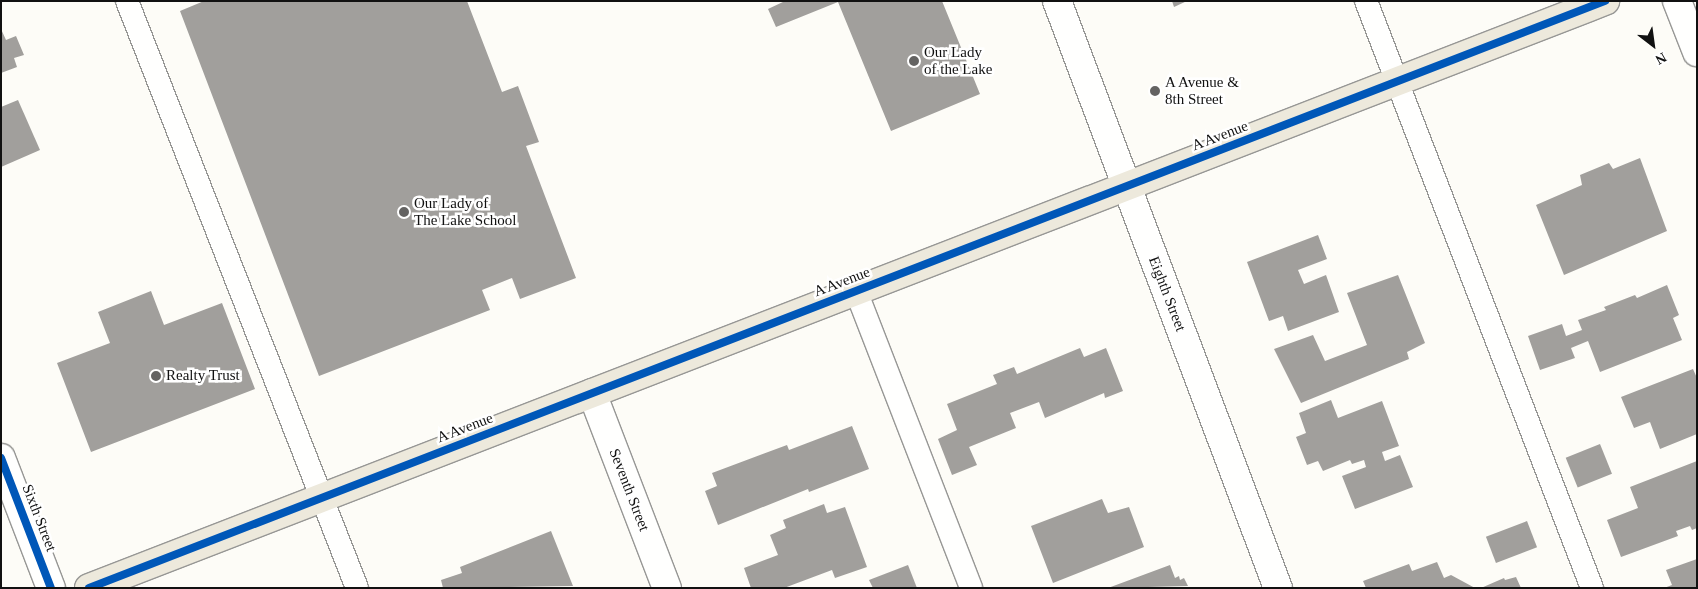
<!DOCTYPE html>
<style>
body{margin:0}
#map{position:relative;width:1698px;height:589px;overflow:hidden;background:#fdfcf7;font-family:Georgia,serif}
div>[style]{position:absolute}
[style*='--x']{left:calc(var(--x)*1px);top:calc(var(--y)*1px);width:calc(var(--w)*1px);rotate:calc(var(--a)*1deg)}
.building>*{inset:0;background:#a19f9c;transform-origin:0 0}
.roads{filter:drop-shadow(1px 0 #979795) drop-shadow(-1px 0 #979795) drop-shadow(0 1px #979795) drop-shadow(0 -1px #979795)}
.service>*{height:22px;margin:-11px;padding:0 11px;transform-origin:11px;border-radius:11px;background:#fffffe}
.minor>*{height:28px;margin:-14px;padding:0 14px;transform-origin:14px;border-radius:14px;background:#fffffe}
.primary>*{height:28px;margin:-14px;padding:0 14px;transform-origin:14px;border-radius:14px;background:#ede9dc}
.cycleway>*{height:8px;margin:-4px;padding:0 4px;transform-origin:4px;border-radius:4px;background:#0057b8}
.dots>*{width:14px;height:14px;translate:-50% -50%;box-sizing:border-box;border:2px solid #fff;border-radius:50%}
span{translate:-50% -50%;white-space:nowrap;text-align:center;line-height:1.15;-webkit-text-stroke:5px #fff;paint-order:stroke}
.poi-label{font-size:15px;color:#111}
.left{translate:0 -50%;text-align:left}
.street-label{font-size:15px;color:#111}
.frame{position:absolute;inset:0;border:2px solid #111;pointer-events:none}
.north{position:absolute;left:1628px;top:20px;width:50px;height:50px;-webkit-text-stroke:4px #fff;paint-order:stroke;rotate:150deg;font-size:14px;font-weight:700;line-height:20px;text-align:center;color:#111}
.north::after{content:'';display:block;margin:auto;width:18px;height:22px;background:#111;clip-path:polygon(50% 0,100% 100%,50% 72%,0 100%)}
</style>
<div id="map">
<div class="building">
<div style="clip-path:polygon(204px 1px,467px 1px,502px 92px,518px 86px,539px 142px,526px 146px,576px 278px,520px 299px,512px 278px,482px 290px,490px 310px,319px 376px,180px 11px)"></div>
<div style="clip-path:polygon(785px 1px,942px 1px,980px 94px,891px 131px,838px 2px,776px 27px,768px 9px)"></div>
<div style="clip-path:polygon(1172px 1px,1187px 1px,1174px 7px)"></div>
<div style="clip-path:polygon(1px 29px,6px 40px,16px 36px,24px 55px,14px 58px,17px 67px,1px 73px)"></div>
<div style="clip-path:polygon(18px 100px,40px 150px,1px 167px,1px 107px)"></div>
<div style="clip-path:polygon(1640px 158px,1667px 231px,1564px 275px,1536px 205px,1582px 185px,1580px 175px,1609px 163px,1613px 169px)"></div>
<div style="clip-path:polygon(1318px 235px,1327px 259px,1298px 270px,1304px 284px,1326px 275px,1339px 312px,1288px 331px,1283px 316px,1269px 321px,1247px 262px)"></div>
<div style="clip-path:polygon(1398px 275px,1425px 343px,1407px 352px,1409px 359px,1301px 403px,1274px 349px,1313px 335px,1325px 361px,1367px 345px,1347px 293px)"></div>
<div style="clip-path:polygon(1667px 285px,1679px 315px,1673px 318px,1682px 340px,1600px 372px,1588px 341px,1571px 348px,1575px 358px,1540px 370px,1528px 336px,1562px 324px,1566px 336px,1582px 330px,1578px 320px,1606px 310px,1604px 307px,1635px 295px,1637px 298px)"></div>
<div style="clip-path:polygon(151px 291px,164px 325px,222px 303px,255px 389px,91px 452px,57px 363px,110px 343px,98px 312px)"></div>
<div style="clip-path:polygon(1080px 348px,1084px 357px,1106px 348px,1123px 391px,1105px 398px,1104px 393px,1045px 418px,1039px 402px,1010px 413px,1016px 428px,969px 447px,977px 465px,952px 475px,938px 439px,957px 430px,947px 404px,997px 384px,993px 375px,1014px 367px,1017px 374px)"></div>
<div style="clip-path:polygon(1693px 369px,1697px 378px,1697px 434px,1660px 449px,1650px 422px,1634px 428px,1621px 397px)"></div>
<div style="clip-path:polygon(1331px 400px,1338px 418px,1382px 401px,1399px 446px,1382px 452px,1385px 461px,1400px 455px,1413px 487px,1355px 509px,1342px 476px,1366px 467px,1364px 460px,1352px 464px,1350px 460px,1323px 471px,1318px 461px,1307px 465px,1296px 437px,1306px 433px,1299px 413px)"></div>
<div style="clip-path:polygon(852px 426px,869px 469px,809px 492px,808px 489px,718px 525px,705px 491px,717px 486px,712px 473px,787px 445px,789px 450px)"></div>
<div style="left:1600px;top:444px;width:32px;height:37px;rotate:68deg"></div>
<div style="clip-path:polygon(1697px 461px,1697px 528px,1692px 530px,1690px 526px,1676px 531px,1678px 536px,1621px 557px,1607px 520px,1638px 508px,1630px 487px)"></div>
<div style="clip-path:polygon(1102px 499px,1108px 513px,1129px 507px,1144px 547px,1053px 583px,1031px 526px)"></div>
<div style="clip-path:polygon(824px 504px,827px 513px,845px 507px,867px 567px,835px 578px,832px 570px,784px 588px,751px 588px,744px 568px,778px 555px,770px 535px,786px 528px,783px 520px)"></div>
<div style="left:1527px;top:521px;width:28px;height:44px;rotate:69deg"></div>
<div style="clip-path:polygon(551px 531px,573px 586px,443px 588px,441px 580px,462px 573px,460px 567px)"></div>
<div style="clip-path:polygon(1697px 559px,1697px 588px,1664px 588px,1672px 585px,1666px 570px)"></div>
<div style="clip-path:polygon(1437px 562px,1444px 578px,1451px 575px,1475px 588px,1366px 588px,1363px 581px,1409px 564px,1412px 571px)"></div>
<div style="clip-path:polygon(908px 565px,917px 588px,873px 588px,869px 580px)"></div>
<div style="clip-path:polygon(1170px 565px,1175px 578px,1179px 576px,1180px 580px,1184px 578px,1188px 586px,1108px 588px)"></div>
<div style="clip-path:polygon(1516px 577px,1521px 588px,1481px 588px,1504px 578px,1505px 580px)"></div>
</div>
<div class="roads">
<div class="service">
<div style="--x:127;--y:1;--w:630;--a:68.6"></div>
<div style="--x:1366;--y:1;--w:629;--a:68.94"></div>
<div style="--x:856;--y:291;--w:318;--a:68.8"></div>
</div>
<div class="minor">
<div style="--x:1057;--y:1;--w:627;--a:69.37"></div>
<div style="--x:1677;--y:1;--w:55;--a:68.6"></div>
<div style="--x:592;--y:393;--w:209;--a:69"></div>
<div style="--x:1;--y:458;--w:139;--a:69"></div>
</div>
<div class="primary">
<div style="--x:89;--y:588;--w:1626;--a:-21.17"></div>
</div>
</div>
<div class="cycleway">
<div style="--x:1;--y:458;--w:139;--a:69"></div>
<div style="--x:89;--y:588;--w:1626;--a:-21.17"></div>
</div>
<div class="dots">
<div style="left:914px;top:61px;background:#646362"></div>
<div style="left:1155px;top:91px;background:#646362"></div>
<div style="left:404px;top:212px;background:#646362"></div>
<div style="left:156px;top:376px;background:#646362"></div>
</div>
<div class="poi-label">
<span class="left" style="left:924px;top:61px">Our Lady<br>of the Lake</span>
<span class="left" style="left:1165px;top:91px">A Avenue &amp;<br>8th Street</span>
<span class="left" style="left:414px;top:212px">Our Lady of<br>The Lake School</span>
<span class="left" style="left:166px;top:376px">Realty Trust</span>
</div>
<div class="street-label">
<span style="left:1220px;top:136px;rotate:-21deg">A Avenue</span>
<span style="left:842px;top:282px;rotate:-21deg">A Avenue</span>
<span style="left:1167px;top:294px;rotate:69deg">Eighth Street</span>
<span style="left:465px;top:428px;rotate:-21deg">A Avenue</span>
<span style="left:629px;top:490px;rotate:69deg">Seventh Street</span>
<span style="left:39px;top:518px;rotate:69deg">Sixth Street</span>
</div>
<div class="frame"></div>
<div class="north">N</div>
</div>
